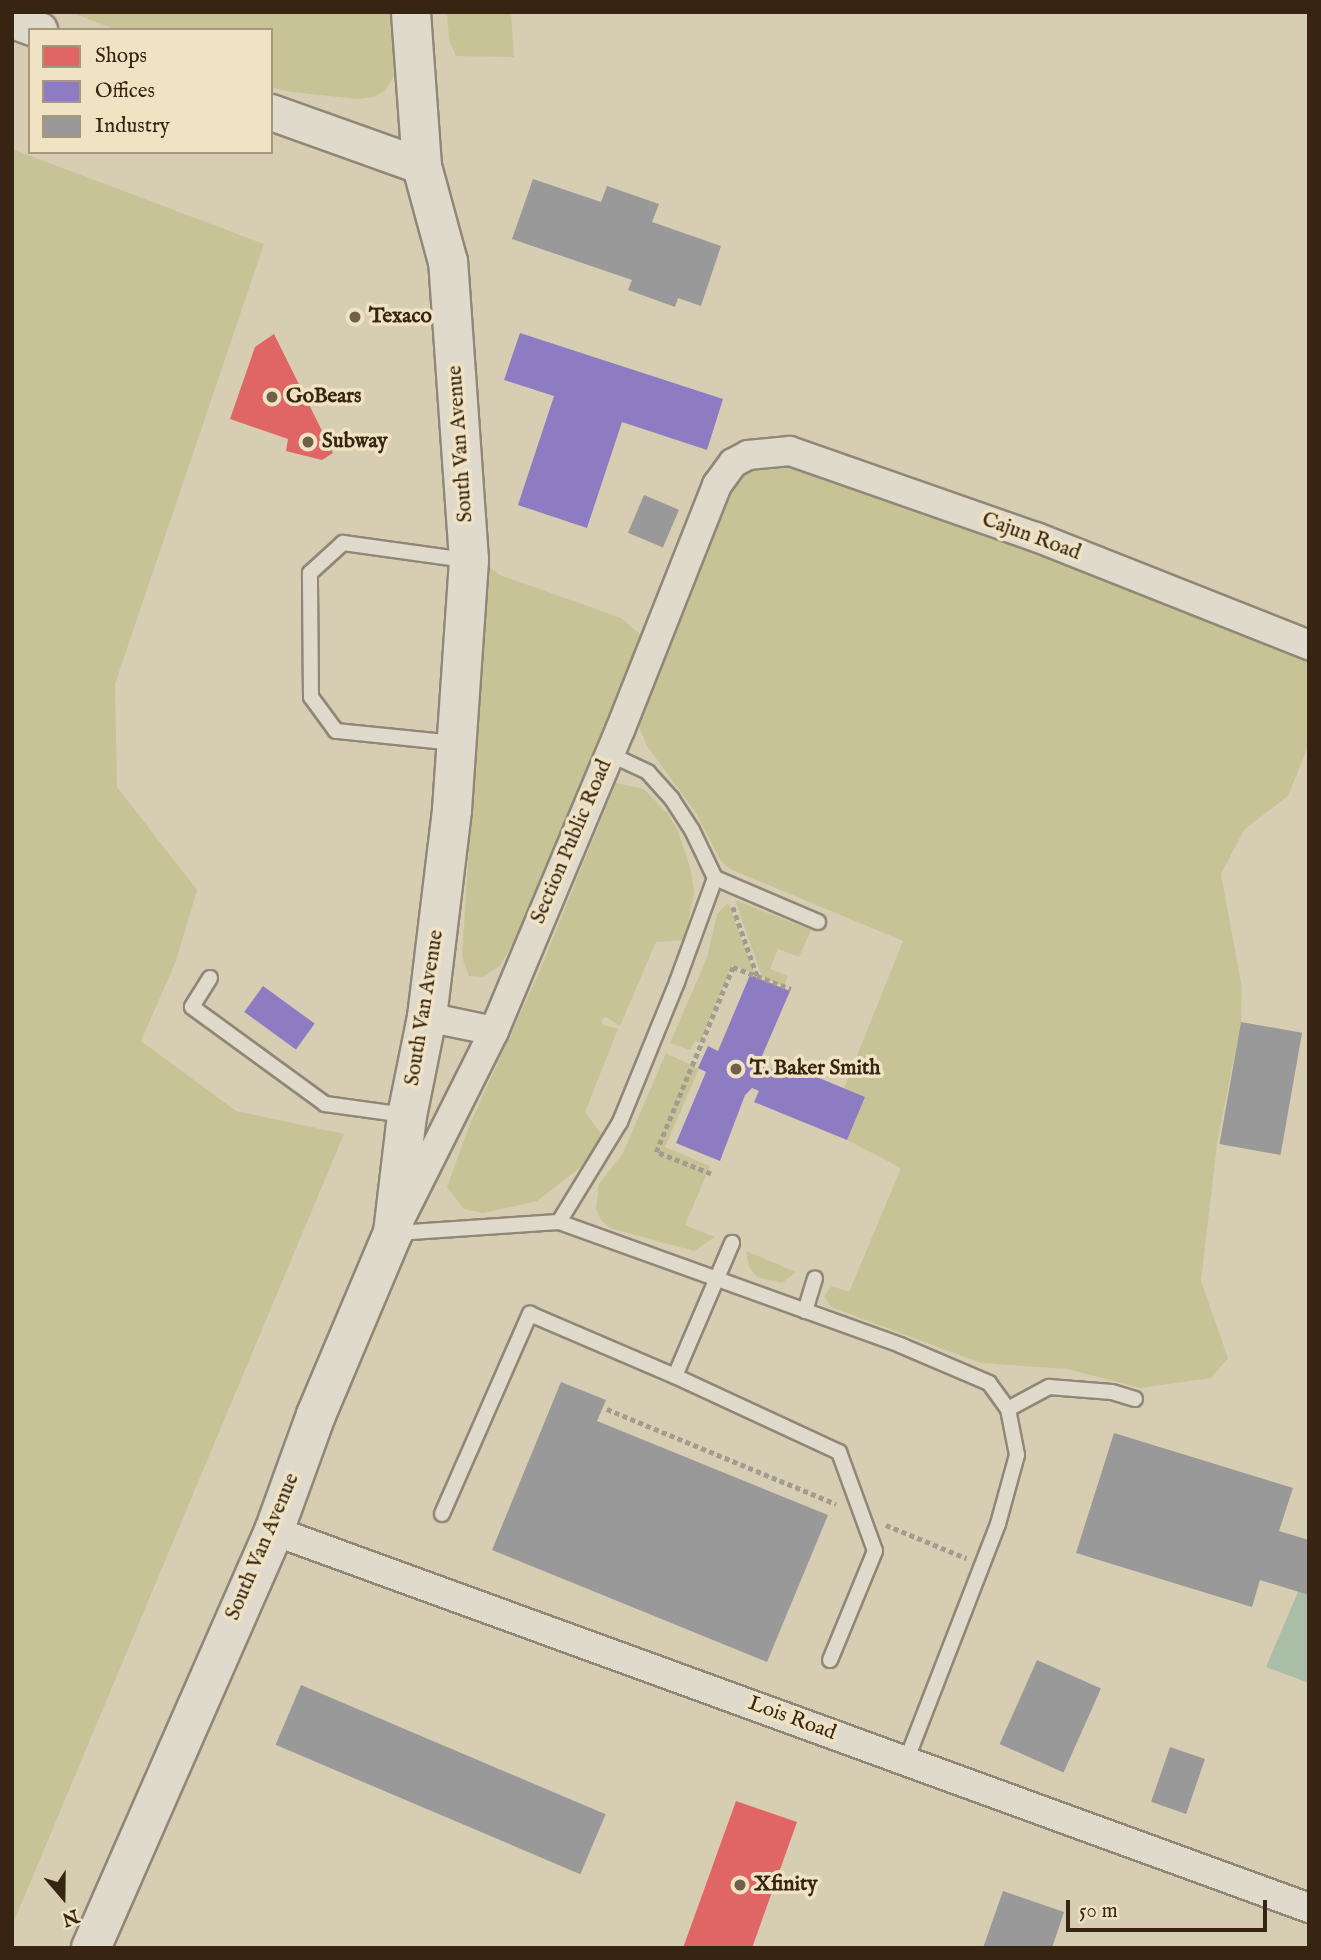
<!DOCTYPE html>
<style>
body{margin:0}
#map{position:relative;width:1321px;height:1960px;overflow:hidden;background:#d7cdb2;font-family:"IM FELL English",serif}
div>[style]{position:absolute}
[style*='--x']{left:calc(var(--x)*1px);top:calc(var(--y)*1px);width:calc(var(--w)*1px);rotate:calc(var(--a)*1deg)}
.green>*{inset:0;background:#c8c397}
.water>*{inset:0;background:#aabea7}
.shops>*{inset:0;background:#e06666}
.offices>*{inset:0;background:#8e7cc3;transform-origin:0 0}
.industry>*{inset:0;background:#999;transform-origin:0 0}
.path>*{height:4.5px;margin-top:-2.25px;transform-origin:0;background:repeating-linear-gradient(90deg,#a29c90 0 5px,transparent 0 8.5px)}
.roads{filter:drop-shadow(2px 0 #908777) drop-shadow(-2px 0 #908777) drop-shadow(0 2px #908777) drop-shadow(0 -2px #908777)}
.service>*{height:14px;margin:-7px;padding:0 7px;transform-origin:7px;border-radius:7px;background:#e0dacc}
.minor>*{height:28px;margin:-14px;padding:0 14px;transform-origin:14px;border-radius:14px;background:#e0dacc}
.tertiary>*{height:35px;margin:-17.5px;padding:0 17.5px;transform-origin:17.5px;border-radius:17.5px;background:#e0dacc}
.secondary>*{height:38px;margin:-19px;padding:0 19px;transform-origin:19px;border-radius:19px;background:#e0dacc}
.dots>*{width:19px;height:19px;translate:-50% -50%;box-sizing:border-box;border:4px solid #efe3c3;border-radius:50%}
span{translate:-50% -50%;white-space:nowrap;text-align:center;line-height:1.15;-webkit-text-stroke:7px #efe3c3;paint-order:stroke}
.poi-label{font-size:21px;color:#382413;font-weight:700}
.left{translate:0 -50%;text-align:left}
.street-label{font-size:21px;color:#382413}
.frame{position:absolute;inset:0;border:14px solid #382413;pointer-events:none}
.legend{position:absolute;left:28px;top:28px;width:245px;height:126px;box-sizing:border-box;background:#efe3c3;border:2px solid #a6977d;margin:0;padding:9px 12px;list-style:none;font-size:21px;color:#382413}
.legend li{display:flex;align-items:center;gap:14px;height:35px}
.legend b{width:35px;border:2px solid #a6977d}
.north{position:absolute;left:28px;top:1862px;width:70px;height:70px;-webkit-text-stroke:5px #efe3c3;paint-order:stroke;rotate:160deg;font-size:19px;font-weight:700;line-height:28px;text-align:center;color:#382413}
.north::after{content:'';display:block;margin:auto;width:24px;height:32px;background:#382413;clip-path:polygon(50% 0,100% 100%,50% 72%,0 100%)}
.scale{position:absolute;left:1066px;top:1900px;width:201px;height:32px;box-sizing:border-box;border:4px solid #382413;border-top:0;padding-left:9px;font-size:21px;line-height:24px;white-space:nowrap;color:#382413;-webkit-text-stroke:5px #efe3c3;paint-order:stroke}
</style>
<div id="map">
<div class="green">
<div style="clip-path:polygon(70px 12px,393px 12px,395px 74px,385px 91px,374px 97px,358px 99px,291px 92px,271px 87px,271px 30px,117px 30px)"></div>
<div style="clip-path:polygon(447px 12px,511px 12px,514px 57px,456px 56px,449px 40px)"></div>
<div style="clip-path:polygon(12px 149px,264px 244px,115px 684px,117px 787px,197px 890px,176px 961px,141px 1041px,236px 1111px,344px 1134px,12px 1926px)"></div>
<div style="clip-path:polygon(796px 461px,1309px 650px,1309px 744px,1288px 796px,1244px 830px,1221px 874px,1242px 988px,1241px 1022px,1217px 1144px,1201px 1281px,1228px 1358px,1211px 1378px,1140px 1388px,1067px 1369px,981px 1363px,831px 1307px,824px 1296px,832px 1286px,849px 1292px,901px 1168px,847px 1140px,864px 1098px,844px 1088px,903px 941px,730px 869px,721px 861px,696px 813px,647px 746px,636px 720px,732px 487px,740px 476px,752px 469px,769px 463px)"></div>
<div style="clip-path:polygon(487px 565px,500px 575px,621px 618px,641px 635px,517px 936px,500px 966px,482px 977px,469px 976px,462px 957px)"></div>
<div style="clip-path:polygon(616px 783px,644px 789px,669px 815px,678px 831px,691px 870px,694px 891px,685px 940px,656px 942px,620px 1026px,606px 1017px,601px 1020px,603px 1025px,618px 1029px,585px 1112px,602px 1135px,582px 1166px,537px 1201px,483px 1213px,464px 1209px,447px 1187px,470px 1124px,541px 968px)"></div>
<div style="clip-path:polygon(735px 900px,811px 930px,799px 957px,778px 949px,770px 969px,788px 976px,784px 986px,762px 977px)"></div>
<div style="clip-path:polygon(728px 903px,755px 974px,732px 965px,700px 1043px,695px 1041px,690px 1050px,670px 1043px,707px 958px,717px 914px)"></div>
<div style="clip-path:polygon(666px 1053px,699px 1069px,665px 1147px,710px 1166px,685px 1225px,715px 1237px,694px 1251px,610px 1228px,601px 1220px,596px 1209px,599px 1184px,623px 1153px)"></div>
<div style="clip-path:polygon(746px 1251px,796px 1272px,782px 1283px,757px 1277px,749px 1267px)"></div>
</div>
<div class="water">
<div style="clip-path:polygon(1309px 1566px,1309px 1683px,1266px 1667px)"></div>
</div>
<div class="shops">
<div style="clip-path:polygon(274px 334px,333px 453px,322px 460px,286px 451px,288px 439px,230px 419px,255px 347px)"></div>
<div style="clip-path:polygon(736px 1801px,797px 1822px,752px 1948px,683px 1948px)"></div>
</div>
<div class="offices">
<div style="clip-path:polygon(520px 333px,723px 399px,707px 450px,622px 422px,587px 528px,518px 505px,554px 396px,504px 380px)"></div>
<div style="clip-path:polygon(750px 975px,790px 991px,759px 1063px,774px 1070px,778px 1061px,865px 1097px,847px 1140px,754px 1102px,759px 1091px,752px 1088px,745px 1095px,720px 1161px,676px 1143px,706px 1072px,698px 1068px,708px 1046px,718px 1051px)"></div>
<div style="left:263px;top:986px;width:64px;height:32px;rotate:36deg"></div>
</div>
<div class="industry">
<div style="clip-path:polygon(533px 179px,601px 202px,607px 186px,659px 204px,652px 222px,721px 246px,701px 306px,678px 298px,675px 307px,628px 290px,632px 280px,512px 239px)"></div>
<div style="left:644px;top:495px;width:38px;height:41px;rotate:23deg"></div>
<div style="left:1241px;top:1022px;width:62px;height:124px;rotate:10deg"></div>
<div style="clip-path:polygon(561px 1382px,606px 1400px,597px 1421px,828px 1515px,767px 1662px,492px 1550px)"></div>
<div style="clip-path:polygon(1114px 1433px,1293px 1488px,1279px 1531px,1309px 1540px,1309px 1595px,1260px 1580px,1252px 1607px,1076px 1553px)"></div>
<div style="left:1037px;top:1660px;width:70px;height:92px;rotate:24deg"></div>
<div style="left:301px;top:1685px;width:331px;height:65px;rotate:23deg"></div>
<div style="left:1170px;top:1747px;width:37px;height:58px;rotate:19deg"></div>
<div style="clip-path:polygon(1003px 1891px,1064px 1912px,1052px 1948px,983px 1948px)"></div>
</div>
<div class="path">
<div style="--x:733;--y:907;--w:75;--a:70.6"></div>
<div style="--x:711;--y:1174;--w:59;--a:-158.2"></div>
<div style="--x:656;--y:1152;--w:200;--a:-67.4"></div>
<div style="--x:733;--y:967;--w:62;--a:20.8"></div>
<div style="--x:607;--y:1409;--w:248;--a:22.5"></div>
<div style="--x:886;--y:1525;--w:87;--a:22.4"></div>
</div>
<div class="roads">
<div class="service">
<div style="--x:455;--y:743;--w:120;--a:-174.2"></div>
<div style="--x:336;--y:731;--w:42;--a:-126.3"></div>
<div style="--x:311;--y:697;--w:124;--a:-90.5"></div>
<div style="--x:310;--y:573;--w:45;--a:-42.3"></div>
<div style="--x:343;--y:543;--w:124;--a:7.9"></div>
<div style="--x:715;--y:878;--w:112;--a:23.1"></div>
<div style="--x:210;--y:978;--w:34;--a:122"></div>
<div style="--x:192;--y:1007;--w:165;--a:36.1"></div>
<div style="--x:325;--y:1104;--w:81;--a:7.8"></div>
<div style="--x:559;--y:1222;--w:117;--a:-58.6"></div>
<div style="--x:620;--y:1122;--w:151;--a:-67.8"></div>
<div style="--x:677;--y:982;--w:111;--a:-69.9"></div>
<div style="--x:715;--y:878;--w:53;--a:-115.6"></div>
<div style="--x:692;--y:830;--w:37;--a:-123"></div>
<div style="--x:672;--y:799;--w:36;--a:-132"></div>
<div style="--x:648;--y:772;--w:43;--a:-155.2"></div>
<div style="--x:396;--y:1233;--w:163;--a:-3.9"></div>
<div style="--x:559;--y:1222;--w:363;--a:19.8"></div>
<div style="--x:900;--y:1345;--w:97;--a:23.1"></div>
<div style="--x:989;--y:1383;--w:32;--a:54"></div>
<div style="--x:1008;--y:1409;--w:47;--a:78.9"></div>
<div style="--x:1017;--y:1455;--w:72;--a:105.4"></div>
<div style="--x:998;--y:1524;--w:254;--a:111.2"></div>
<div style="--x:805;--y:1311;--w:34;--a:-73"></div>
<div style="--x:675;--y:1376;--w:181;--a:24.9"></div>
<div style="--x:839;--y:1452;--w:105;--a:70"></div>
<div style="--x:875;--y:1551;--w:118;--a:112.4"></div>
<div style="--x:1008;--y:1409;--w:47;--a:-28.2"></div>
<div style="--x:1049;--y:1387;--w:63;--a:4.5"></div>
<div style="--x:1112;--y:1392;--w:24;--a:17"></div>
<div style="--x:442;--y:1514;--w:219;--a:-66.3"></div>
<div style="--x:530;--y:1314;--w:158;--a:23.2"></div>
<div style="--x:675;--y:1376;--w:145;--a:-66.8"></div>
</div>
<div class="minor">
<div style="--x:427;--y:1017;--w:68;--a:11.8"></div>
<div style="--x:402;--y:1215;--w:206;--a:-63.4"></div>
<div style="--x:494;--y:1031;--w:326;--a:-67.3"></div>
<div style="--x:620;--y:730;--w:264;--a:-68.4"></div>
<div style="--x:717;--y:485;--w:27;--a:-54"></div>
<div style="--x:733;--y:463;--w:17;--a:-28"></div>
<div style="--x:748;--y:455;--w:42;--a:-5.4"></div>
<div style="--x:790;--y:451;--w:261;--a:19.3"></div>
<div style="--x:1036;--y:537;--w:294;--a:21.6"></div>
<div style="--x:274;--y:1531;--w:1102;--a:20.01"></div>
</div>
<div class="tertiary">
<div style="--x:12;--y:20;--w:29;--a:20"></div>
<div style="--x:271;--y:112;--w:160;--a:19.7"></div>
</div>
<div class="secondary">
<div style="--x:91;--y:1948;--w:455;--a:-66.3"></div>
<div style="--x:274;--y:1531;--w:123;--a:-70.1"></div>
<div style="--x:316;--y:1415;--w:198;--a:-67.1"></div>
<div style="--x:393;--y:1233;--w:118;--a:-83.2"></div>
<div style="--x:407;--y:1116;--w:101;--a:-78.6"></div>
<div style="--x:427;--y:1017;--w:209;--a:-83.1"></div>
<div style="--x:452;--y:810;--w:251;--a:-86.1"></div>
<div style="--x:469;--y:560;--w:299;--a:-94"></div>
<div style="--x:448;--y:262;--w:99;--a:-105.2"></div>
<div style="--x:422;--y:166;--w:154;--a:-94.1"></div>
</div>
</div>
<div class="dots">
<div style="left:355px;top:317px;background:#705f4b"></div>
<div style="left:272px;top:397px;background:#705f4b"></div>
<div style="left:308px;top:442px;background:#705f4b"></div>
<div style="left:736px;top:1069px;background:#705f4b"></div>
<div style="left:740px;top:1885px;background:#705f4b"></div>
</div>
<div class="poi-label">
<span class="left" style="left:369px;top:317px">Texaco</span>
<span class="left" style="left:286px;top:397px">GoBears</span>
<span class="left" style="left:322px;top:442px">Subway</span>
<span class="left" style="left:750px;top:1069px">T. Baker Smith</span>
<span class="left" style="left:754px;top:1885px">Xfinity</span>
</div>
<div class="street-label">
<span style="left:461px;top:444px;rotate:-94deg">South Van Avenue</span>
<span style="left:1031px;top:537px;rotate:20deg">Cajun Road</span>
<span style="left:572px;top:842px;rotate:-67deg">Section Public Road</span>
<span style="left:425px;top:1008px;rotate:-81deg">South Van Avenue</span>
<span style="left:263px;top:1547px;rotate:-67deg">South Van Avenue</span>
<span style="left:792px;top:1719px;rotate:20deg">Lois Road</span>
</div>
<div class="frame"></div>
<ul class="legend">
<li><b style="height:19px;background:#e06666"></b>Shops</li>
<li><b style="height:19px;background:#8e7cc3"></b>Offices</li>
<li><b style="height:19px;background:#999"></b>Industry</li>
</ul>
<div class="north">N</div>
<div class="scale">50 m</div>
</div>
